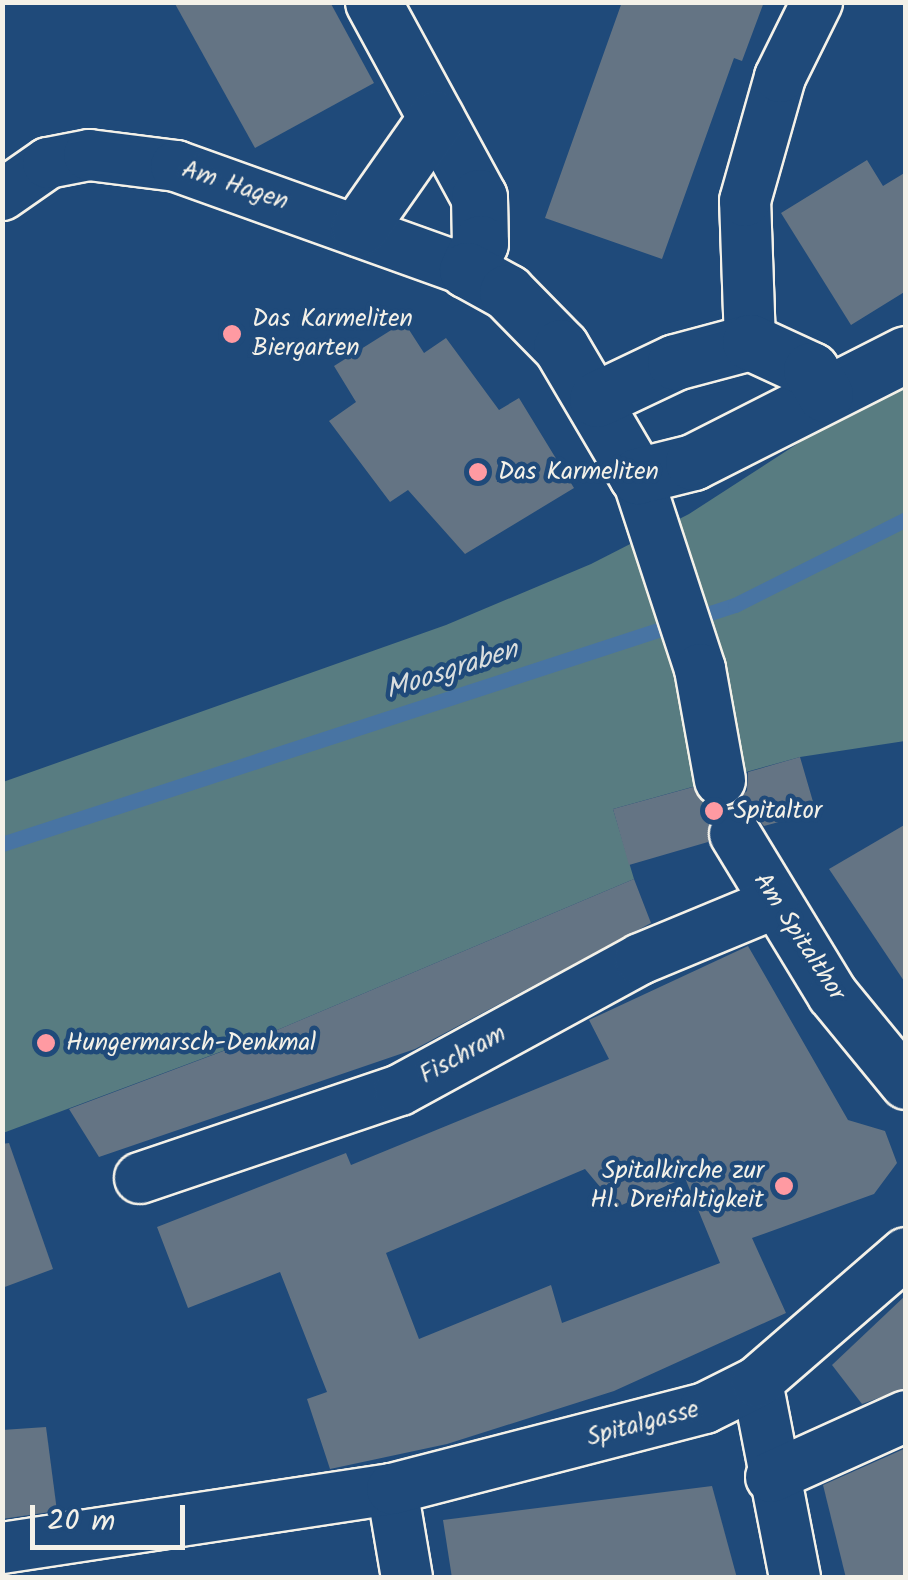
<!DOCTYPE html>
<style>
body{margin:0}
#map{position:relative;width:908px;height:1580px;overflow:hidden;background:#1f4a7a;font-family:Kalam,sans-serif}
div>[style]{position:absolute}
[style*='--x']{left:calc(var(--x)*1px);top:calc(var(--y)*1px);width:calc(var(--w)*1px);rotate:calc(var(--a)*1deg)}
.green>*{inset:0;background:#587c81}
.stream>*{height:15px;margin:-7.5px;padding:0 7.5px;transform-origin:7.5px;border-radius:7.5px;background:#4874a3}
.building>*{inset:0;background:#647484}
.roads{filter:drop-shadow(2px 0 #f4f1e8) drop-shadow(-2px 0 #f4f1e8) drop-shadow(0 2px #f4f1e8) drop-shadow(0 -2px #f4f1e8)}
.minor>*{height:50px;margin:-25px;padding:0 25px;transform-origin:25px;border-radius:25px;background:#1f4a7a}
.tertiary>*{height:55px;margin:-27.5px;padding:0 27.5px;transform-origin:27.5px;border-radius:27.5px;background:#1f4a7a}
.dots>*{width:28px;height:28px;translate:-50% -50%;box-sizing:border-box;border:5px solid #1f4a7a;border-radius:50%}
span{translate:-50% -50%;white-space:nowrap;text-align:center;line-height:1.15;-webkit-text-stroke:9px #1f4a7a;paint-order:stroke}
.street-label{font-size:25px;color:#f4f1e8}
.poi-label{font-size:25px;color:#f4f1e8}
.left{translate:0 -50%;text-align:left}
.right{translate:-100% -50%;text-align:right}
.water-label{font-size:28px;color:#dadede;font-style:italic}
.frame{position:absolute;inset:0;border:5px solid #f4f1e8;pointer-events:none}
.scale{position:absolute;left:30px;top:1505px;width:155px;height:45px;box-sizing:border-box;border:5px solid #f4f1e8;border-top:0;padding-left:12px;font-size:30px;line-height:35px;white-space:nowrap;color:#f4f1e8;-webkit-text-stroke:8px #1f4a7a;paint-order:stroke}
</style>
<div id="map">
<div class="green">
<div style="clip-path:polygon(905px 374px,905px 741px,800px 757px,613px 809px,634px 879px,263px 1036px,3px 1133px,3px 782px,446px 625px,591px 564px,689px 514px)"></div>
</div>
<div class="stream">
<div style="--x:2;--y:844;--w:771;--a:-18.06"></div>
<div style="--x:735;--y:605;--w:191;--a:-26.7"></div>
</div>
<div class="building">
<div style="clip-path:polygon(174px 2px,330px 2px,374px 83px,255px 148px)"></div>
<div style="clip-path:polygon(622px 2px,764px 2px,742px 61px,734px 58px,662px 259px,545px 218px)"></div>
<div style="clip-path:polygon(867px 160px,883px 186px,906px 172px,906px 291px,851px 325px,781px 213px)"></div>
<div style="clip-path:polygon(404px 322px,424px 353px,446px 338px,499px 410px,519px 398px,574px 488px,465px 554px,408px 490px,390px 502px,329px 421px,356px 402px,334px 366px)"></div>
<div style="clip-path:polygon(800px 757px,816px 812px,764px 826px,750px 809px,728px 807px,747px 791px,748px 772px)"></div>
<div style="clip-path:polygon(693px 787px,709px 807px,724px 808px,709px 821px,708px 842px,629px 865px,613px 809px)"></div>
<div style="clip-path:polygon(906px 824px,906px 984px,829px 869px)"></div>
<div style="clip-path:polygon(634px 879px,651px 923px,415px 1049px,99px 1157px,69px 1109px,263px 1036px)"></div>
<div style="clip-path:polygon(evenodd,748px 946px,848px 1120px,885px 1131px,897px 1163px,874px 1194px,752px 1238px,786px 1313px,614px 1391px,447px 1444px,330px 1469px,307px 1399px,327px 1392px,280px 1272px,188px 1308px,157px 1227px,346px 1153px,351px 1165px,609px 1059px,589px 1020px,748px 946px,585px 1169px,617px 1207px,685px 1178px,720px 1263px,562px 1323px,551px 1285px,419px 1339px,386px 1253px,585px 1169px)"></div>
<div style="clip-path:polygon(9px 1143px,53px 1269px,2px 1288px,2px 1144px)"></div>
<div style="clip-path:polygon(906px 1295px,906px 1388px,862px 1404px,832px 1365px)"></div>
<div style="clip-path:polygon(46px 1427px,57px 1511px,2px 1519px,2px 1430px)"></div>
<div style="clip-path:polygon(906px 1448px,906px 1578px,846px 1578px,823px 1485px)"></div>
<div style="clip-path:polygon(712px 1486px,737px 1578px,452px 1578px,443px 1520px)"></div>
</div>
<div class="roads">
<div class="minor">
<div style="--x:2;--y:195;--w:56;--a:-34.8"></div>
<div style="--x:48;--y:163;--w:42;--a:-11"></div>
<div style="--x:89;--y:155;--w:88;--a:7.2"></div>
<div style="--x:176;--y:166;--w:309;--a:19.7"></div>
<div style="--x:750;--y:342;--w:141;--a:-92"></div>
<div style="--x:745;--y:201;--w:129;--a:-74.2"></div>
<div style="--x:780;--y:77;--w:84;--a:-63.7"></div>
<div style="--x:637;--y:476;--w:203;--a:71.9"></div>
<div style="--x:700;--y:669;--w:113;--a:79.8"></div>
<div style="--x:735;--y:834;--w:188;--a:58.7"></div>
<div style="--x:833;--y:995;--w:115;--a:50.6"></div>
<div style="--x:140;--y:1178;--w:274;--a:-18.7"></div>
<div style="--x:400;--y:1090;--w:273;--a:-28.6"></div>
<div style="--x:640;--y:959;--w:144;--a:-22.5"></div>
<div style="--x:757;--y:1382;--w:200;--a:79"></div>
<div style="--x:771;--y:1477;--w:148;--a:-24.3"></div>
<div style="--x:392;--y:1489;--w:90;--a:80.4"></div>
<div style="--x:2;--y:1548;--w:394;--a:-8.6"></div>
<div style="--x:392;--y:1489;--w:323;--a:-14.5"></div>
<div style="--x:705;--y:1408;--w:58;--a:-26.6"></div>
<div style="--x:757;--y:1382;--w:197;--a:-40.9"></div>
</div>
<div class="tertiary">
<div style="--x:373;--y:2;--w:222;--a:61.5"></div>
<div style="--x:479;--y:197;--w:46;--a:88.8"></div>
<div style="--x:480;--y:243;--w:30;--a:116"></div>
<div style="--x:467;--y:270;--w:46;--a:28.8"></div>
<div style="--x:507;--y:292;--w:77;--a:45.5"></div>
<div style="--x:561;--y:347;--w:150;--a:59.5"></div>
<div style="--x:637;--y:476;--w:58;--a:-14"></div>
<div style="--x:693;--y:462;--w:239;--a:-26.9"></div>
<div style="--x:359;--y:228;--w:134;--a:-55"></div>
<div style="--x:597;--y:399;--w:86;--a:-25.4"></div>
<div style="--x:675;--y:362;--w:78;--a:-14.9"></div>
<div style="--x:750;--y:342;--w:67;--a:24.7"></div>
<div style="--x:811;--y:370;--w:28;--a:60"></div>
</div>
</div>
<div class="dots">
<div style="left:232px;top:334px;background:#ff9aa2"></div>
<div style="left:478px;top:472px;background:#ff9aa2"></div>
<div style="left:714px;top:811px;background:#ff9aa2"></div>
<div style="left:46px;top:1043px;background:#ff9aa2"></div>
<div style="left:784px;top:1186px;background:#ff9aa2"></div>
</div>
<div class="street-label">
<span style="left:235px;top:186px;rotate:18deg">Am Hagen</span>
<span style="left:799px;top:937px;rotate:57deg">Am Spitalthor</span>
<span style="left:463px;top:1055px;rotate:-29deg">Fischram</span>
<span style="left:643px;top:1424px;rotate:-15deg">Spitalgasse</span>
</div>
<div class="poi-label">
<span class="left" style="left:252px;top:334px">Das Karmeliten<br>Biergarten</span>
<span class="left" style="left:498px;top:472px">Das Karmeliten</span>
<span class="left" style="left:734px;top:811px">Spitaltor</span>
<span class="left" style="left:66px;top:1043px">Hungermarsch-Denkmal</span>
<span class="right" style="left:764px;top:1186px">Spitalkirche zur<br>Hl. Dreifaltigkeit</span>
</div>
<div class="water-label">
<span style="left:452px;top:671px;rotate:-18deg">Moosgraben</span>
</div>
<div class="frame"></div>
<div class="scale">20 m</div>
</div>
